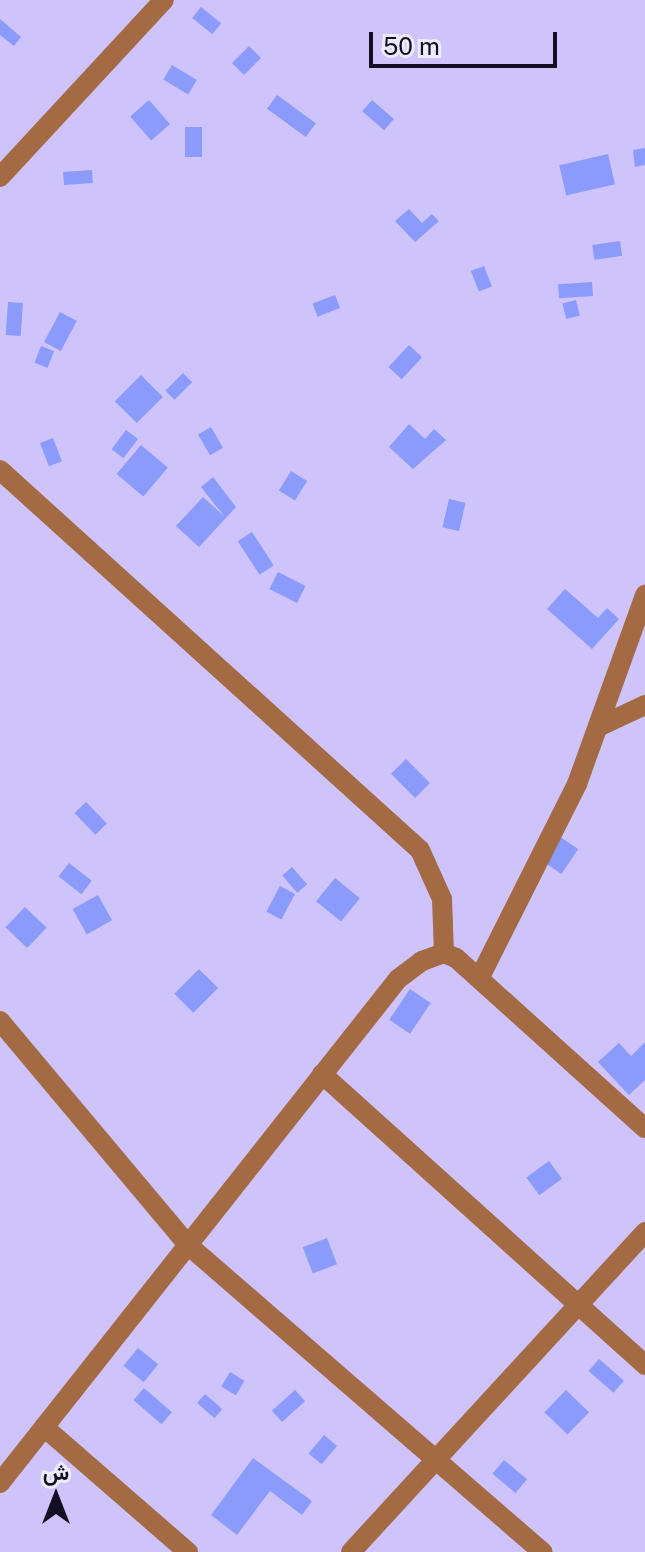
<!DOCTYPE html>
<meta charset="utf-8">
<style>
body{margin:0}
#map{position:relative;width:645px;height:1552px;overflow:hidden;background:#cfc3fb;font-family:"Public Sans",Vazirmatn,sans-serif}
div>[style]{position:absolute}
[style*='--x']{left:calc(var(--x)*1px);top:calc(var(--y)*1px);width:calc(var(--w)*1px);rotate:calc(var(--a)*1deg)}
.building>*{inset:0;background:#8a9bfb;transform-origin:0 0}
.minor>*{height:20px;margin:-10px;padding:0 10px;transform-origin:10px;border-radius:10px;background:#a36a44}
span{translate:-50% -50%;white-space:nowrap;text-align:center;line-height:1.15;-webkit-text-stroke:6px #eeebfc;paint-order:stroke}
.north{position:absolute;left:16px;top:1456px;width:80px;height:80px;-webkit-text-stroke:6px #eeebfc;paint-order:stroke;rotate:0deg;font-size:22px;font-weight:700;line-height:32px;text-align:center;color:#130e21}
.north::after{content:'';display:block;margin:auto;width:28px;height:36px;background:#130e21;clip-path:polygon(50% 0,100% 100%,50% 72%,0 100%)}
.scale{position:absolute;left:369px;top:32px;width:188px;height:36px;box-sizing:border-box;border:4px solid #130e21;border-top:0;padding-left:10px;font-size:24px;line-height:28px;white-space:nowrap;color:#130e21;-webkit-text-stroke:6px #eeebfc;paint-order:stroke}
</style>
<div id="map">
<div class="building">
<div style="left:201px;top:7px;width:26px;height:14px;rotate:39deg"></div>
<div style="clip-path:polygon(0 19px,21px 37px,14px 46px,0 35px)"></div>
<div style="left:249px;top:46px;width:17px;height:24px;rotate:45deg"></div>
<div style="left:172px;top:65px;width:29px;height:17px;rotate:31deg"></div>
<div style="left:277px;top:95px;width:48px;height:17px;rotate:36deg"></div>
<div style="left:149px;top:100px;width:32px;height:25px;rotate:49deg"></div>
<div style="left:372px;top:100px;width:29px;height:15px;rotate:41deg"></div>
<div style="left:185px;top:127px;width:17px;height:30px"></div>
<div style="clip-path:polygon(645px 148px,645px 165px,635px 167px,633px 150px)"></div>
<div style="left:608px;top:154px;width:31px;height:50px;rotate:77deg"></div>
<div style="left:92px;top:170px;width:13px;height:29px;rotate:86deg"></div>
<div style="clip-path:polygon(409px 209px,422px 223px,432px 214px,439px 221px,415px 242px,395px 221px)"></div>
<div style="left:620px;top:241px;width:15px;height:28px;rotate:82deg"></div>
<div style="left:484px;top:266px;width:22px;height:14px;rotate:69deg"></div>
<div style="left:592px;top:282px;width:14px;height:34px;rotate:86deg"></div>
<div style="left:335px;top:295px;width:14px;height:24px;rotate:69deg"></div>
<div style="left:576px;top:300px;width:16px;height:14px;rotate:76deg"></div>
<div style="left:8px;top:302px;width:15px;height:33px;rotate:4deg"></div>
<div style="left:60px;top:312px;width:19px;height:34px;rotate:28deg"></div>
<div style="left:409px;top:345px;width:18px;height:30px;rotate:43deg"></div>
<div style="left:41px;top:346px;width:14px;height:18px;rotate:21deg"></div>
<div style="left:183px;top:373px;width:13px;height:25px;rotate:45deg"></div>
<div style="left:141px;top:375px;width:31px;height:37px;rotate:45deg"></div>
<div style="clip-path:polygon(409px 424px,425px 439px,434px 429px,446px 440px,413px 469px,389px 447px)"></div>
<div style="left:211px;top:427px;width:24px;height:15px;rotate:60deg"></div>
<div style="left:126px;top:430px;width:15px;height:24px;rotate:37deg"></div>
<div style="left:53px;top:438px;width:25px;height:14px;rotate:69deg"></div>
<div style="left:141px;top:445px;width:35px;height:38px;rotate:40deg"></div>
<div style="left:291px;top:471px;width:19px;height:23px;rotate:32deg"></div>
<div style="clip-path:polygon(213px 477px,236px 507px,199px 547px,176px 526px,203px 497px,224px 516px,201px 487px)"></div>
<div style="left:449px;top:499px;width:17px;height:29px;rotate:13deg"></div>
<div style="left:252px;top:532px;width:40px;height:17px;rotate:57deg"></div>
<div style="left:278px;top:572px;width:31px;height:19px;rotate:27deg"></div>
<div style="clip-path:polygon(565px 589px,598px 618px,607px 608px,619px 619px,592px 649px,547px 609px)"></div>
<div style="left:406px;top:759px;width:34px;height:21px;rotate:45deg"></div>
<div style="left:86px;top:802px;width:30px;height:16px;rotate:46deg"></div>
<div style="left:550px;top:830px;width:34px;height:30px;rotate:34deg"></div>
<div style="left:69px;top:863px;width:29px;height:17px;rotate:38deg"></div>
<div style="left:292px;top:867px;width:23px;height:13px;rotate:49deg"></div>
<div style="left:335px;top:878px;width:32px;height:30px;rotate:39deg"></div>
<div style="left:280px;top:886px;width:17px;height:29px;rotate:28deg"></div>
<div style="left:98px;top:895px;width:29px;height:29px;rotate:61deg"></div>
<div style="left:25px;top:907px;width:30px;height:28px;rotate:44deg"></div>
<div style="left:199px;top:969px;width:27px;height:35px;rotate:45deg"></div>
<div style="left:410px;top:989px;width:25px;height:37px;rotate:34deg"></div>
<div style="clip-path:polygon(645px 1042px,645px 1080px,629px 1095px,598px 1062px,619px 1043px,631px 1056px)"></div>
<div style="left:549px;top:1161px;width:22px;height:28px;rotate:54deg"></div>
<div style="left:327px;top:1238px;width:28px;height:26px;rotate:69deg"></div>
<div style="left:138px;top:1348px;width:26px;height:23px;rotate:39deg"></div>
<div style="left:599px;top:1359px;width:33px;height:16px;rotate:41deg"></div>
<div style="left:230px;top:1372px;width:17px;height:17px;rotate:31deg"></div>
<div style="left:144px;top:1388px;width:37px;height:16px;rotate:41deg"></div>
<div style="left:295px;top:1390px;width:15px;height:31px;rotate:48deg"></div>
<div style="left:566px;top:1390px;width:32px;height:31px;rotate:44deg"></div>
<div style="left:205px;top:1394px;width:23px;height:12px;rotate:41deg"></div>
<div style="left:324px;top:1435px;width:17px;height:24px;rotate:40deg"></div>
<div style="clip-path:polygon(253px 1458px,312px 1501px,302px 1515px,270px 1491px,237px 1535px,211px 1515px)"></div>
<div style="left:504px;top:1460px;width:30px;height:18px;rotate:40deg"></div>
</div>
<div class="minor">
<div style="--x:0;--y:177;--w:241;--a:-47.2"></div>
<div style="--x:0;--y:470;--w:566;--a:42.14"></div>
<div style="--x:420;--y:850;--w:54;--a:65.8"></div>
<div style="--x:442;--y:899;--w:54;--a:87.9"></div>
<div style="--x:598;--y:727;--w:52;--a:-25.1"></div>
<div style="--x:480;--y:977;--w:216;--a:-63.3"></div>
<div style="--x:577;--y:784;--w:201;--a:-70.2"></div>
<div style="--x:0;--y:1021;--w:292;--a:50"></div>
<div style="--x:188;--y:1245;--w:469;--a:40.9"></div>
<div style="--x:322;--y:1074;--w:435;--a:42"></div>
<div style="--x:44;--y:1427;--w:191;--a:41"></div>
<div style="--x:0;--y:1483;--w:642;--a:-51.7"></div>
<div style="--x:398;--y:979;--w:30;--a:-37"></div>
<div style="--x:422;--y:961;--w:23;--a:-20"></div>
<div style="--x:444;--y:953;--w:13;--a:23"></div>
<div style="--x:456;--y:958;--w:254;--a:42"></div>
<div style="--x:351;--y:1552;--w:435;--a:-47.4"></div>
</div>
<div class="north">ش</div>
<div class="scale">50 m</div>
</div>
